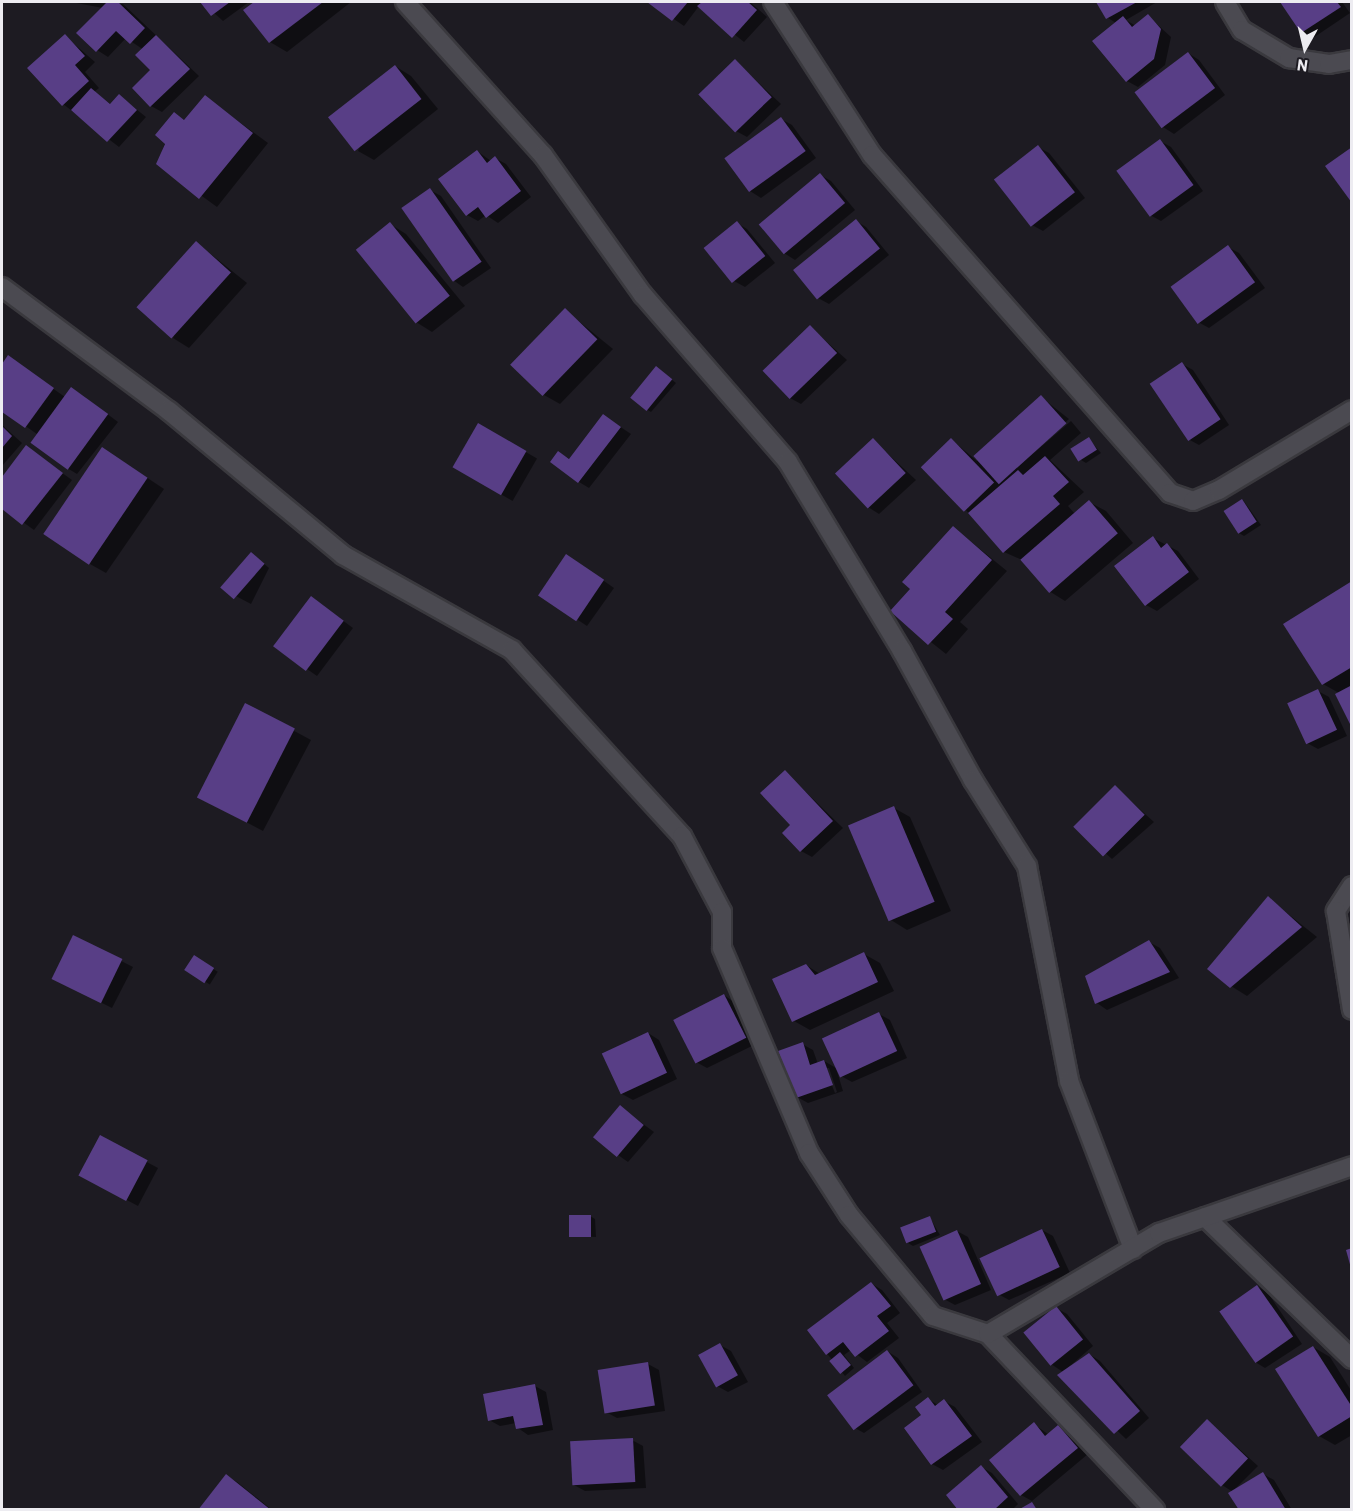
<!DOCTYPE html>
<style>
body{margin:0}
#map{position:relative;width:1353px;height:1511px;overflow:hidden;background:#1d1b22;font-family:Barlow,sans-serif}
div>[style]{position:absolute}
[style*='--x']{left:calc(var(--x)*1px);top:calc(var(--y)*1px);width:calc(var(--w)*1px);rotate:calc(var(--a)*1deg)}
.shadow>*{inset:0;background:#0007;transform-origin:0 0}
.building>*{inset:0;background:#583e86;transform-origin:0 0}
.roads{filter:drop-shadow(2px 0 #3a393e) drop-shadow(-2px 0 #3a393e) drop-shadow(0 2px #3a393e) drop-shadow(0 -2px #3a393e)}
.minor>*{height:18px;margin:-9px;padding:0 9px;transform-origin:9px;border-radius:9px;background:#4b4a51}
span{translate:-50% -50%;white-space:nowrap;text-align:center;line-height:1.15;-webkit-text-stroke:6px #1d1b22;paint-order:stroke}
.frame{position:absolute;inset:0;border:3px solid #edecf1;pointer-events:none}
.north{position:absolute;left:1275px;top:18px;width:60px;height:60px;-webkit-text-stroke:4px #1d1b22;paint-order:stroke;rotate:188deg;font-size:16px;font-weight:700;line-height:24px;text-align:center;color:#edecf1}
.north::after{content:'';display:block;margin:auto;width:21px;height:27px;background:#edecf1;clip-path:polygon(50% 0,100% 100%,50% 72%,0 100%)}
</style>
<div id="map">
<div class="shadow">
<div style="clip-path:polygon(71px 2px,123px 4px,199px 76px,162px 112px,151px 106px,152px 70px,144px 50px,126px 38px,108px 57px,97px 50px,103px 8px)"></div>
<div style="clip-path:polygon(202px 2px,249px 2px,223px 21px)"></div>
<div style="clip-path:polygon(256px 2px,351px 2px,287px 52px,270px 42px,245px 10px)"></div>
<div style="clip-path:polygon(649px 2px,750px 2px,767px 17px,744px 42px,699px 6px,684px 26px)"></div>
<div style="clip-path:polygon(1098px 2px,1157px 2px,1126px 20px,1136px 26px,1148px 16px,1171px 37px,1165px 65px,1138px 87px,1127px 81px,1116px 23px,1108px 18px)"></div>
<div style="clip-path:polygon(1282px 2px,1342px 2px,1350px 13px,1313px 38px,1303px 32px)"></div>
<div style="clip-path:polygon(65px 36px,95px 62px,85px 72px,99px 88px,94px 92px,112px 105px,120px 96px,146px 117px,119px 147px,63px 104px)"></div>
<div style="clip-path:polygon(1188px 53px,1199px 60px,1225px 95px,1174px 134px,1163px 127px,1136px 92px)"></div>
<div style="clip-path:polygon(735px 61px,781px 104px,747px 137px,736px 131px)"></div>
<div style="clip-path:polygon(395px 66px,411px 76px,438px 109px,374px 160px,358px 151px)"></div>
<div style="clip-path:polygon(205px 97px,268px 143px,217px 207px,158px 164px,174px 114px,186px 121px)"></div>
<div style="clip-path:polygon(781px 119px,792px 125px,816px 158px,761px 198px,750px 191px)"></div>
<div style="clip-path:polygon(1160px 141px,1171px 147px,1203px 191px,1161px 221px,1150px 215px,1118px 171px)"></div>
<div style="clip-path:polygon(1038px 147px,1049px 153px,1085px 198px,1043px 231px,1032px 225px,996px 180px)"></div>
<div style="clip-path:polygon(477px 151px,491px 161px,495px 158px,506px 164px,531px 197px,498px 223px,486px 215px,478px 221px,467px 215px)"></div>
<div style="clip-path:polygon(820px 175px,831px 181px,855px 210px,795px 260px,784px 253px)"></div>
<div style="clip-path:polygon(430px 190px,441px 196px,491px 268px,463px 287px,453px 280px)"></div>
<div style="clip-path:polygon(856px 221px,866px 227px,889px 255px,829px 304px,818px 298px)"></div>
<div style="clip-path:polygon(737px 223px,747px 229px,775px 263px,745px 287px,734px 281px)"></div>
<div style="clip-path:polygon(390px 224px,406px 234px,465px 306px,432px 332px,416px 322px)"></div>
<div style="clip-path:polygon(197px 243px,247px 283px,189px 348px,173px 338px)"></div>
<div style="clip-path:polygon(1228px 247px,1239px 253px,1265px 288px,1209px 328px,1198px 322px,1173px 287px)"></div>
<div style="clip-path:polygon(565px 310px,613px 349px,560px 404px,544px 395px)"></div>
<div style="clip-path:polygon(810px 327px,847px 360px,801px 404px,790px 398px)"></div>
<div style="clip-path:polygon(8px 357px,65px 397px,72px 389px,82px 395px,118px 422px,77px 474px,67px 468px,37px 434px,2px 410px,2px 367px)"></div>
<div style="clip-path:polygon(1182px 364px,1193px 370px,1229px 425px,1199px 445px,1188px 439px)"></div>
<div style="clip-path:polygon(661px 371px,676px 383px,651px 412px,646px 409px)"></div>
<div style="clip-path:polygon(1041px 397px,1069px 419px,1001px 481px,1071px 421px,1081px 433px,1050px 460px,1084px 492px,1068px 506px,1075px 514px,1089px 502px,1106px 511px,1133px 543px,1065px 601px,1049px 591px,1022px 560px,1004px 552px,965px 509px,952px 440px,977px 461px)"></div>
<div style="clip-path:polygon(604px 416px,631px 434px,589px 488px,579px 482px,559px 453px,570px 459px)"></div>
<div style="clip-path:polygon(2px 425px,22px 443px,2px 466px)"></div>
<div style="left:479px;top:425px;width:67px;height:49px;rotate:30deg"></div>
<div style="clip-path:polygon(1089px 439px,1101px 453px,1086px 463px,1081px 460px)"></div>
<div style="clip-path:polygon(873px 440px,916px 480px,879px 514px,868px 507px)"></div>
<div style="clip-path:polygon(26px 447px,72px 480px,34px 530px,2px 507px,2px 479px)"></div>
<div style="clip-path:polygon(119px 459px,164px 489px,106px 573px,90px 564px)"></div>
<div style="clip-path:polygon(1243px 500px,1261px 525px,1244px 536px,1239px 533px)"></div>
<div style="clip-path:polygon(954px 528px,1007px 571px,960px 622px,968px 629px,946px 654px,892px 611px,913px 589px)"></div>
<div style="clip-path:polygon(1153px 538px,1178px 551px,1199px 579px,1157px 611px,1146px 605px)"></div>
<div style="clip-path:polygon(256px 557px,269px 568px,251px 604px,232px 594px)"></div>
<div style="clip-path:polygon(577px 562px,614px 588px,587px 626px,539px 594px)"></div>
<div style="clip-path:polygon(1352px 583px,1352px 724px,1339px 693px,1323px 684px)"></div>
<div style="clip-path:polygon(312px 598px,353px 628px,317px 676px,307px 669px)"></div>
<div style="clip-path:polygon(1318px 691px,1329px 697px,1347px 736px,1318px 749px,1307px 743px)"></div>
<div style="clip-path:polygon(246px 705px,311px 740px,263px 831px,215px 806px)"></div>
<div style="clip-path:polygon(785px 772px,843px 828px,812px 857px,801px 851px,792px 825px)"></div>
<div style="clip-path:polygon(1115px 787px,1154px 822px,1112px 859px,1076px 827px)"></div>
<div style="clip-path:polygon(894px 808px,910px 817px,951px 911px,907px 930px,891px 920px,850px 826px)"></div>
<div style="clip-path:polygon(1268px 898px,1317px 937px,1247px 996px,1231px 986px)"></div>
<div style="clip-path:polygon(74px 937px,133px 967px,112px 1008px,64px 984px)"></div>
<div style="clip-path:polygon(1149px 942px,1160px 948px,1179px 978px,1107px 1010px,1097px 1003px,1087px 977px)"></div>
<div style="clip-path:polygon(864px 954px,880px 963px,894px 991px,810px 1030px,794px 1021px,806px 965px,820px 974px)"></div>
<div style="left:194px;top:957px;width:28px;height:15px;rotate:32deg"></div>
<div style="clip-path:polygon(724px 995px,734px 1002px,756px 1044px,707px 1068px,696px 1062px)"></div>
<div style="clip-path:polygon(879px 1014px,890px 1020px,907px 1058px,852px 1082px,841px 1076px)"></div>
<div style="clip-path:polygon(648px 1033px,659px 1040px,677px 1079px,633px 1100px,622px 1094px)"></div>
<div style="clip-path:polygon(evenodd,802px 1044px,813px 1050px,818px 1064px,824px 1061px,836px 1068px,843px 1091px,808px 1103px,797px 1097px,802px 1044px,825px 1068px,829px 1068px,837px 1092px,835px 1093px,825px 1068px)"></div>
<div style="clip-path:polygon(620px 1107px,654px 1132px,628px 1162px,618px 1155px)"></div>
<div style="clip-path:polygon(100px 1137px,158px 1168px,138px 1206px,91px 1181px)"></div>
<div style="clip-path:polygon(590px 1216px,595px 1219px,596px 1237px,571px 1236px)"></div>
<div style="clip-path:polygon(930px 1218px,940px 1235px,913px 1246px,908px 1243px)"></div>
<div style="clip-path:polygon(1042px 1230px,1053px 1236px,1070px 1273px,1009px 1300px,998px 1294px)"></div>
<div style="clip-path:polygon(957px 1231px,968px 1237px,991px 1290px,955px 1305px,944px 1299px)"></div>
<div style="clip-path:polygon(872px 1284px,882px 1290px,900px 1313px,887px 1323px,899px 1338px,867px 1362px,851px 1350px,844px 1355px,854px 1368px,845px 1376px,809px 1331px)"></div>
<div style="clip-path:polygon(1257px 1286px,1268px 1293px,1302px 1344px,1265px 1368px,1255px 1362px,1220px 1311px)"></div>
<div style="clip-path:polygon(1056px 1308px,1067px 1314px,1093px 1346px,1063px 1372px,1051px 1364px)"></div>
<div style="clip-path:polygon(720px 1345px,731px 1351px,748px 1382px,728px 1392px,717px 1386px)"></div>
<div style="clip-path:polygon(1313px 1347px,1330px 1357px,1352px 1392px,1352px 1435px,1335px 1445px,1319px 1436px)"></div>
<div style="clip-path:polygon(887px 1351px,898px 1358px,922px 1392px,864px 1433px,853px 1427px)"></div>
<div style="clip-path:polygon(1089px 1354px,1100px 1361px,1149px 1418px,1126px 1439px,1059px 1375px)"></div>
<div style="clip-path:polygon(648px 1364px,659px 1370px,665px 1411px,617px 1418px,606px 1412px)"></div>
<div style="clip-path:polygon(535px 1386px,546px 1392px,553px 1430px,528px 1435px,518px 1428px,516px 1423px,500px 1426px,489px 1420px)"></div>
<div style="clip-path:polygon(928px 1399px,938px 1405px,944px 1401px,955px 1407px,982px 1442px,943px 1470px,932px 1464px,906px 1428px,923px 1416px)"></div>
<div style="clip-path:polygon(1207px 1420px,1258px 1466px,1235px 1489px,1263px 1474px,1274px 1480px,1292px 1510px,1240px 1510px,1233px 1492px,1222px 1485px)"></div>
<div style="clip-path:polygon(1034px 1424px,1049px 1435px,1058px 1427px,1088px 1454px,1032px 1501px,1021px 1495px)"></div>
<div style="clip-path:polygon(632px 1440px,643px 1446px,646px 1488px,585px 1491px,574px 1485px)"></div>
<div style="clip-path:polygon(981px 1467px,992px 1473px,1018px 1504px,1012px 1510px,960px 1510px)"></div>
<div style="clip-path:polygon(227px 1476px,237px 1482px,272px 1510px,200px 1510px)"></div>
</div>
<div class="building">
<div style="clip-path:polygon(107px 2px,118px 2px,145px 28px,130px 44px,116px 31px,96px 52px,76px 33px)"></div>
<div style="clip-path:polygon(200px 2px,230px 2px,211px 16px)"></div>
<div style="clip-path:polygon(254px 2px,323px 2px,269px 43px,243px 10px)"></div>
<div style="clip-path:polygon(647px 2px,688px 2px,672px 21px)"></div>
<div style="clip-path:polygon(702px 2px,748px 2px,757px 10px,732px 38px,697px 6px)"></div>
<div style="clip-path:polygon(1096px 2px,1137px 2px,1106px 19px)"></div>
<div style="clip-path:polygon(1280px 2px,1337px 2px,1341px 7px,1301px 33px)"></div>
<div style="clip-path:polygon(1148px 14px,1161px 29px,1154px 59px,1126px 82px,1092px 41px,1123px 16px,1132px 27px)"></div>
<div style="clip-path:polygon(65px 34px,85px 56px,75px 65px,89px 81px,62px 106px,27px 68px)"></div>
<div style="clip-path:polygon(156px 35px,190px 69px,150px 107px,132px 88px,150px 70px,135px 55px)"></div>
<div style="left:1188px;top:52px;width:45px;height:67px;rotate:53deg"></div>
<div style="left:735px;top:59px;width:53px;height:51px;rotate:46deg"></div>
<div style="left:395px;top:65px;width:43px;height:85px;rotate:52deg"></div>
<div style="clip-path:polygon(91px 88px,110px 104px,119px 94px,137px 110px,107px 142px,71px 110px)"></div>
<div style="clip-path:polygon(205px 95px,253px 133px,199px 199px,156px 164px,165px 144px,155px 135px,174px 112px,184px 120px)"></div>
<div style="left:781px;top:117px;width:42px;height:70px;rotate:54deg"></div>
<div style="left:1160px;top:139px;width:57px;height:54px;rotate:54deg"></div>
<div style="left:1038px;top:145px;width:60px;height:56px;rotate:52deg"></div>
<div style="clip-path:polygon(1352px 147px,1352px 203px,1325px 166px)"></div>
<div style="clip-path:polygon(477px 150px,487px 163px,495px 156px,521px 191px,486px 218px,478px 207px,466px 216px,438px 179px)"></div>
<div style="left:820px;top:173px;width:39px;height:80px;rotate:50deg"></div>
<div style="left:430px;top:188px;width:90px;height:35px;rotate:55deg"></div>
<div style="left:856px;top:219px;width:38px;height:81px;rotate:51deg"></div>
<div style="left:737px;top:221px;width:45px;height:43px;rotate:51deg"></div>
<div style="left:390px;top:222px;width:95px;height:44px;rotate:51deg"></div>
<div style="left:196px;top:241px;width:47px;height:89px;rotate:42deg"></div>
<div style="left:1228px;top:245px;width:46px;height:71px;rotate:54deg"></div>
<div style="left:565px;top:308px;width:45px;height:79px;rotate:44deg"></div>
<div style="left:810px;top:325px;width:39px;height:66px;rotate:46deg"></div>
<div style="clip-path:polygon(8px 355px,54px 388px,25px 428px,2px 412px,2px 364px)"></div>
<div style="left:1182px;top:362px;width:69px;height:39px;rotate:56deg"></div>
<div style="left:656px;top:366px;width:21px;height:41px;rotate:39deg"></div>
<div style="left:71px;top:387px;width:46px;height:69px;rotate:36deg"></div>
<div style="left:1041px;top:395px;width:38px;height:91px;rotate:48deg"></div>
<div style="clip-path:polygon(603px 414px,621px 427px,578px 483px,550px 462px,558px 451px,569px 459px)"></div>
<div style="left:478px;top:423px;width:56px;height:51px;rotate:30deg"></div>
<div style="clip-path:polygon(2px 426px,12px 436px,2px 448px)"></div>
<div style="left:1089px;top:437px;width:15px;height:22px;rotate:58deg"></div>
<div style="left:873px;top:438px;width:48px;height:52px;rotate:47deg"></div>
<div style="left:951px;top:438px;width:62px;height:42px;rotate:46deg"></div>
<div style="clip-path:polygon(26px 445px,63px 473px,22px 525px,2px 509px,2px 477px)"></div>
<div style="left:102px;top:447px;width:55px;height:105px;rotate:34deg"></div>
<div style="clip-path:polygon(1045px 456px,1069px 482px,1053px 496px,1060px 504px,1003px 553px,968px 513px,1018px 470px,1023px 475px)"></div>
<div style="left:1242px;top:499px;width:27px;height:22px;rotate:57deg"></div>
<div style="left:1089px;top:500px;width:44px;height:91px;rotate:49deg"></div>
<div style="clip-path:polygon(953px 526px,992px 560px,945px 612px,953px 619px,928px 645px,890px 611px,910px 589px,902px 582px)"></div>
<div style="clip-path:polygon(1153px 536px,1161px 548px,1167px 543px,1189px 572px,1145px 606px,1114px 566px)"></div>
<div style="left:251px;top:552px;width:18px;height:47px;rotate:41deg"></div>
<div style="left:566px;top:554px;width:46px;height:50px;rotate:34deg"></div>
<div style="clip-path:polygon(1352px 581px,1352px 667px,1322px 685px,1283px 624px)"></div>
<div style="left:311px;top:596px;width:41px;height:63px;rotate:37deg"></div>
<div style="clip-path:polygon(1352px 685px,1352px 728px,1335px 694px)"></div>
<div style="left:1318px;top:689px;width:45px;height:34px;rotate:65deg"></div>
<div style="left:245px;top:703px;width:56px;height:106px;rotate:27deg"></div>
<div style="clip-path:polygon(785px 770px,833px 821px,800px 852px,782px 833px,790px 825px,760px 793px)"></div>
<div style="left:1115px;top:785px;width:42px;height:59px;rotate:45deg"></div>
<div style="left:894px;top:806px;width:104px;height:50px;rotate:67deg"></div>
<div style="clip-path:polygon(1268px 896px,1302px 927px,1230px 988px,1207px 969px)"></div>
<div style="left:73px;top:935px;width:55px;height:49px;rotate:26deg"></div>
<div style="clip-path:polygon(1149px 940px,1170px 972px,1095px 1004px,1085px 976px)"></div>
<div style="clip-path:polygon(864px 952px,878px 982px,792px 1022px,772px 979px,806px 964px,815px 975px)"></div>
<div style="left:194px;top:955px;width:24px;height:18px;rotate:33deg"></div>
<div style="left:724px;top:994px;width:49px;height:57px;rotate:63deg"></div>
<div style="left:879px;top:1012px;width:43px;height:63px;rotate:65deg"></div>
<div style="left:648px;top:1032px;width:45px;height:51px;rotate:65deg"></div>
<div style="clip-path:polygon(803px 1042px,810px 1065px,824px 1060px,833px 1085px,796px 1098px,778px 1051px)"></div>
<div style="left:620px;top:1105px;width:31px;height:42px;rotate:40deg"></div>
<div style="left:100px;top:1135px;width:54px;height:46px;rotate:28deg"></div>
<div style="left:569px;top:1215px;width:22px;height:22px"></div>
<div style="left:930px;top:1216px;width:17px;height:32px;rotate:69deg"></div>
<div style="left:1042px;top:1229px;width:42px;height:69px;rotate:65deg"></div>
<div style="left:957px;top:1230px;width:59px;height:41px;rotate:66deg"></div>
<div style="clip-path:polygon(1352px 1248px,1352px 1268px,1351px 1268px,1346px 1250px)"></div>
<div style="clip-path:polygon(871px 1282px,891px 1306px,877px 1316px,889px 1331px,855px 1357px,843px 1342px,826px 1355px,807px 1330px)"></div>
<div style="left:1257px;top:1285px;width:63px;height:46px;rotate:55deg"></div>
<div style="left:1056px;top:1306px;width:43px;height:42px;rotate:51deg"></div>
<div style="left:720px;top:1343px;width:37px;height:25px;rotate:61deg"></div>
<div style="clip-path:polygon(1313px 1346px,1352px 1407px,1352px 1416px,1318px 1437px,1275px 1369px)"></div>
<div style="left:887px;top:1350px;width:44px;height:75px;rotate:53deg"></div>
<div style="left:840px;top:1352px;width:17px;height:14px;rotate:50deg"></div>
<div style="clip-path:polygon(1089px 1353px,1140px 1411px,1114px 1434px,1057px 1375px)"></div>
<div style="left:648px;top:1362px;width:44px;height:51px;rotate:81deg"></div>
<div style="clip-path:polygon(535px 1384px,543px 1425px,516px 1429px,513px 1416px,488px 1421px,483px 1394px)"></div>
<div style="clip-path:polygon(928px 1397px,935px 1406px,944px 1399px,972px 1436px,931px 1465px,904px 1428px,921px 1415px,915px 1407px)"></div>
<div style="left:1207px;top:1419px;width:57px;height:39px;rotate:44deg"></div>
<div style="clip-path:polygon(1034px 1422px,1045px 1436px,1058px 1425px,1078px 1448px,1020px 1496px,989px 1460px)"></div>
<div style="left:633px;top:1438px;width:44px;height:63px;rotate:87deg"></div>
<div style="clip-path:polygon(981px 1465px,1008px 1497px,994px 1510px,958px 1510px,946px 1495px)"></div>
<div style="clip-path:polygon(1263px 1472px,1286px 1510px,1239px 1510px,1228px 1493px)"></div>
<div style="clip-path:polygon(226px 1474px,271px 1510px,198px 1510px)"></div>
<div style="clip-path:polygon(1032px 1502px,1037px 1510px,1018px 1510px)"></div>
</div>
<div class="roads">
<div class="minor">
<div style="--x:405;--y:2;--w:206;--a:48"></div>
<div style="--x:543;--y:155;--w:172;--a:54.5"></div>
<div style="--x:643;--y:295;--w:221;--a:49"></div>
<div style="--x:788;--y:462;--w:221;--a:58.9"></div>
<div style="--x:902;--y:651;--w:147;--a:61.2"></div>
<div style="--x:973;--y:780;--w:102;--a:57.9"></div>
<div style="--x:1027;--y:866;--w:219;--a:78.9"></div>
<div style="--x:1069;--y:1081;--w:180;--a:69.1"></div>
<div style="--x:773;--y:2;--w:182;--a:57.1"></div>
<div style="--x:872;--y:155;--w:451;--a:48.6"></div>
<div style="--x:1170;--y:493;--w:24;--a:19"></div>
<div style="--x:1193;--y:501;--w:28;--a:-23"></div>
<div style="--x:1219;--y:490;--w:155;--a:-31"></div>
<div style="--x:1225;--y:2;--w:33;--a:59"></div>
<div style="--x:1242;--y:30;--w:55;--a:30.8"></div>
<div style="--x:1289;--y:58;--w:40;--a:8.5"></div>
<div style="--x:1329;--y:64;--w:23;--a:-10"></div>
<div style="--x:2;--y:287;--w:208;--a:36.6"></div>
<div style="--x:169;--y:411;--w:226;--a:39.6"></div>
<div style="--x:343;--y:555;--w:194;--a:29.3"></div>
<div style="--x:512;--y:650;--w:252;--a:47.6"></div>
<div style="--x:682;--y:836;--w:86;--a:62.2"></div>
<div style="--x:722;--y:912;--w:36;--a:90"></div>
<div style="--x:722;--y:948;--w:223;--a:67"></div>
<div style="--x:809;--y:1153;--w:74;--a:57.2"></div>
<div style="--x:849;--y:1215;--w:131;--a:50.3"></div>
<div style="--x:933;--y:1316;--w:58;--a:18.1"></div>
<div style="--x:988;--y:1334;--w:243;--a:46.5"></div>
<div style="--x:1352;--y:886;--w:30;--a:123"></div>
<div style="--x:1336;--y:911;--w:100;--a:80.8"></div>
<div style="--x:1205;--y:1217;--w:204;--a:44"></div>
<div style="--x:988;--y:1334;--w:199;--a:-30.6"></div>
<div style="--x:1159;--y:1233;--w:204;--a:-19.1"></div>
</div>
</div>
<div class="frame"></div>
<div class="north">N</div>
</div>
